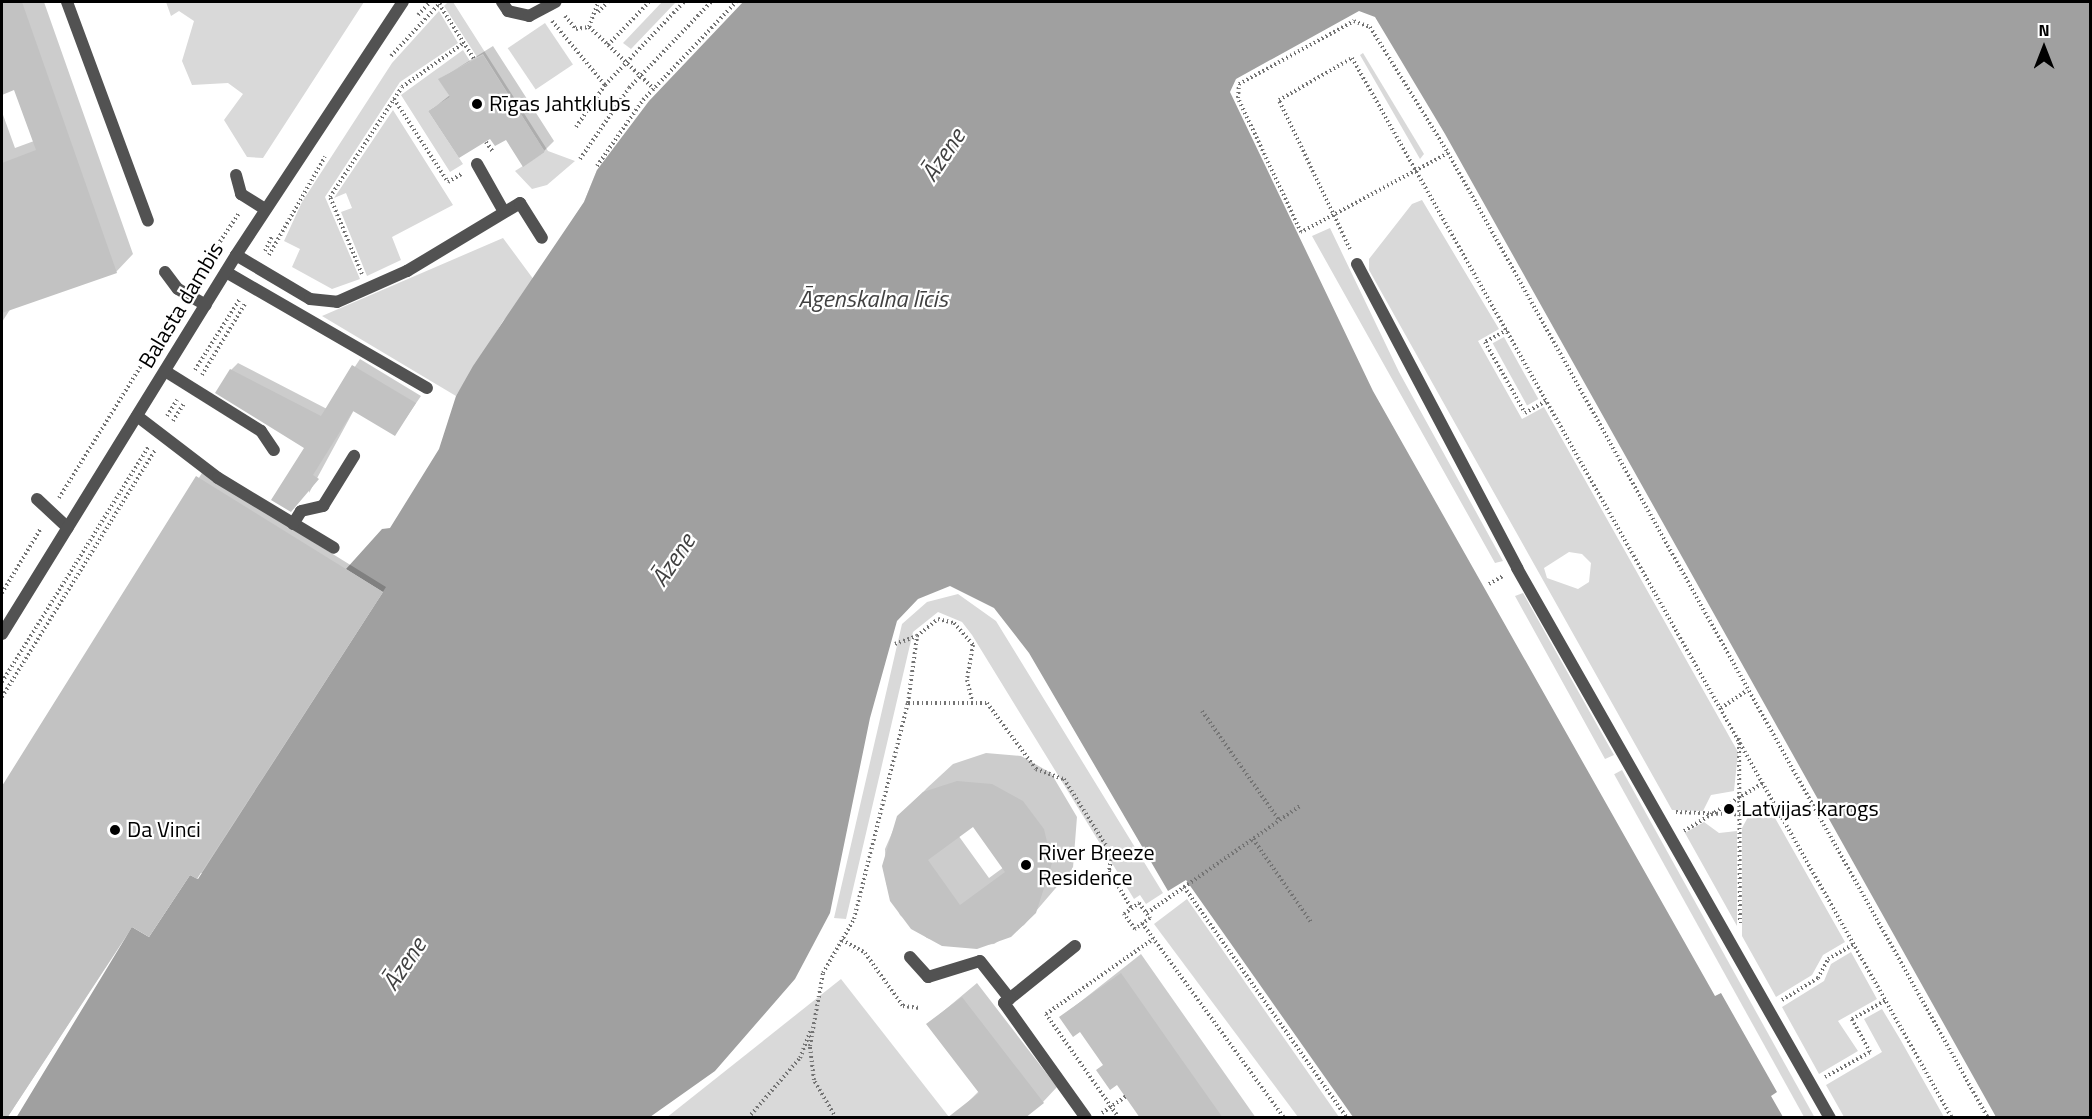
<!DOCTYPE html>
<meta charset="utf-8">
<style>
body{margin:0}
#map{position:relative;width:2092px;height:1119px;overflow:hidden;background:#fff;font-family:"Titillium Web",sans-serif}
div>[style]{position:absolute}
[style*='--x']{left:calc(var(--x)*1px);top:calc(var(--y)*1px);width:calc(var(--w)*1px);rotate:calc(var(--a)*1deg)}
.green>*{inset:0;background:#d9d9d9;transform-origin:0 0}
.water>*{inset:0;background:#a0a0a0}
.shadow>*{inset:0;background:#0003}
.building>*{inset:0;background:#c2c2c2}
.path>*{height:4px;margin-top:-2px;transform-origin:0;background:repeating-linear-gradient(90deg,#747474 0 1.5px,transparent 0 4.5px)}
.service>*{height:12px;margin:-6px;padding:0 6px;transform-origin:6px;border-radius:6px;background:#525252}
.tertiary>*{height:12px;margin:-6px;padding:0 6px;transform-origin:6px;border-radius:6px;background:#525252}
.dots>*{width:16px;height:16px;translate:-50% -50%;box-sizing:border-box;border:3px solid #fff;border-radius:50%}
span{translate:-50% -50%;white-space:nowrap;text-align:center;line-height:1.15;-webkit-text-stroke:4.5px #fff;paint-order:stroke}
.poi-label{font-size:22px;color:#000}
.left{translate:0 -50%;text-align:left}
.street-label{font-size:22px;color:#000}
.water-label{font-size:24px;color:#414141;font-style:italic}
.frame{position:absolute;inset:0;border:3px solid #000;pointer-events:none}
.north{position:absolute;left:2014px;top:18px;width:60px;height:60px;-webkit-text-stroke:4px #fff;paint-order:stroke;rotate:0deg;font-size:16px;font-weight:700;line-height:24px;text-align:center;color:#000}
.north::after{content:'';display:block;margin:auto;width:21px;height:27px;background:#000;clip-path:polygon(50% 0,100% 100%,50% 72%,0 100%)}
</style>
<div id="map">
<div class="green">
<div style="clip-path:polygon(166px 2px,364px 2px,263px 158px,247px 157px,224px 120px,243px 94px,228px 83px,192px 85px,182px 61px,194px 21px,179px 11px,171px 16px)"></div>
<div style="clip-path:polygon(448px 2px,453px 2px,548px 151px,575px 161px,547px 185px,532px 189px,515px 171px,545px 152px,483px 54px,477px 57px,444px 6px)"></div>
<div style="clip-path:polygon(662px 2px,676px 2px,631px 49px,623px 43px)"></div>
<div style="clip-path:polygon(439px 11px,458px 43px,400px 82px,325px 197px,360px 279px,332px 289px,292px 267px,300px 249px,284px 241px,302px 202px,392px 63px)"></div>
<div style="left:545px;top:23px;width:50px;height:45px;rotate:56deg"></div>
<div style="clip-path:polygon(463px 50px,470px 61px,439px 79px,450px 97px,428px 111px,463px 164px,450px 172px,401px 95px)"></div>
<div style="clip-path:polygon(1363px 53px,1424px 154px,1420px 159px,1360px 55px)"></div>
<div style="clip-path:polygon(393px 110px,453px 205px,392px 237px,401px 260px,367px 276px,341px 212px,352px 208px,346px 193px,334px 198px)"></div>
<div style="clip-path:polygon(597px 170px,618px 201px,503px 321px,456px 396px,322px 316px,503px 238px,534px 280px,584px 202px)"></div>
<div style="clip-path:polygon(evenodd,1422px 200px,1499px 329px,1478px 341px,1522px 419px,1544px 407px,1738px 752px,1734px 791px,1711px 795px,1703px 811px,1672px 810px,1369px 270px,1369px 259px,1412px 204px,1422px 200px,1569px 552px,1582px 554px,1591px 563px,1589px 582px,1578px 589px,1547px 578px,1544px 568px,1569px 552px)"></div>
<div style="clip-path:polygon(1330px 228px,1399px 372px,1503px 561px,1495px 563px,1312px 236px)"></div>
<div style="left:1504px;top:337px;width:71px;height:13px;rotate:61deg"></div>
<div style="clip-path:polygon(1523px 593px,1560px 659px,1614px 755px,1605px 759px,1515px 596px)"></div>
<div style="clip-path:polygon(958px 594px,996px 621px,1163px 893px,1146px 904px,1140px 895px,1134px 899px,972px 635px,962px 622px,938px 612px,913px 632px,846px 919px,834px 918px,902px 624px,927px 602px)"></div>
<div style="left:1622px;top:770px;width:398px;height:9px;rotate:61deg"></div>
<div style="clip-path:polygon(1748px 817px,1775px 818px,1845px 942px,1823px 955px,1812px 975px,1776px 997px,1742px 936px,1742px 828px)"></div>
<div style="clip-path:polygon(1704px 822px,1719px 833px,1737px 831px,1737px 926px,1685px 833px)"></div>
<div style="clip-path:polygon(1187px 899px,1339px 1117px,1298px 1117px,1154px 924px)"></div>
<div style="clip-path:polygon(1851px 952px,1877px 999px,1838px 1021px,1858px 1051px,1819px 1074px,1782px 1007px,1824px 981px,1831px 964px)"></div>
<div style="clip-path:polygon(841px 979px,949px 1117px,666px 1118px)"></div>
<div style="clip-path:polygon(1882px 1009px,1900px 1039px,1944px 1117px,1844px 1117px,1826px 1085px,1882px 1052px,1864px 1019px)"></div>
</div>
<div class="water">
<div style="clip-path:polygon(743px 2px,2090px 2px,2090px 1117px,1996px 1117px,1445px 134px,1375px 17px,1359px 11px,1236px 79px,1230px 92px,1373px 391px,1715px 996px,1721px 993px,1777px 1092px,1771px 1096px,1783px 1117px,1353px 1117px,1186px 880px,1168px 891px,1029px 653px,994px 608px,950px 586px,918px 599px,897px 621px,870px 718px,830px 913px,795px 979px,715px 1071px,650px 1117px,16px 1118px,132px 927px,149px 937px,190px 875px,198px 879px,383px 592px,346px 569px,382px 529px,390px 528px,439px 449px,456px 396px,473px 366px,584px 202px,597px 170px,649px 101px)"></div>
</div>
<div class="shadow">
<div style="clip-path:polygon(2px 2px,44px 2px,133px 254px,116px 272px,11px 308px,2px 322px,2px 112px,15px 148px,34px 141px,15px 88px,2px 93px)"></div>
<div style="clip-path:polygon(493px 46px,554px 141px,544px 151px,430px 111px,450px 95px,440px 79px)"></div>
<div style="clip-path:polygon(360px 359px,421px 396px,395px 434px,354px 410px,309px 493px,306px 447px,231px 370px,238px 363px,327px 409px)"></div>
<div style="clip-path:polygon(202px 473px,386px 587px,202px 873px,191px 873px,149px 936px,133px 926px,7px 1118px,2px 1118px,2px 789px)"></div>
<div style="clip-path:polygon(evenodd,986px 753px,1021px 756px,1051px 773px,1077px 817px,1073px 868px,1024px 925px,994px 944px,960px 947px,927px 938px,900px 915px,886px 883px,885px 849px,899px 817px,927px 788px,953px 764px,986px 753px,973px 825px,1004px 867px,989px 878px,958px 835px,973px 825px)"></div>
<div style="clip-path:polygon(1141px 954px,1256px 1118px,1142px 1118px,1080px 1030px,1061px 1017px)"></div>
<div style="clip-path:polygon(977px 983px,1057px 1087px,1043px 1102px,961px 1109px,979px 1091px,928px 1024px)"></div>
</div>
<div class="building">
<div style="clip-path:polygon(2px 2px,22px 2px,117px 273px,2px 313px,2px 163px,36px 150px,14px 90px,2px 95px)"></div>
<div style="clip-path:polygon(483px 55px,545px 152px,523px 167px,506px 140px,495px 146px,490px 139px,459px 158px,428px 111px,450px 97px,438px 79px)"></div>
<div style="clip-path:polygon(352px 365px,416px 403px,395px 436px,353px 411px,313px 475px,319px 479px,291px 512px,271px 500px,304px 448px,215px 393px,230px 369px,321px 416px)"></div>
<div style="clip-path:polygon(196px 476px,383px 592px,197px 879px,190px 875px,149px 937px,132px 927px,7px 1118px,2px 1118px,2px 786px)"></div>
<div style="clip-path:polygon(evenodd,957px 781px,992px 784px,1023px 801px,1044px 829px,1052px 863px,1036px 913px,1011px 937px,977px 949px,942px 946px,911px 929px,890px 901px,882px 866px,897px 816px,923px 792px,957px 781px,973px 827px,1005px 872px,960px 905px,928px 860px,973px 827px)"></div>
<div style="clip-path:polygon(1121px 973px,1182px 1060px,1223px 1118px,1140px 1118px,1117px 1085px,1110px 1090px,1096px 1070px,1103px 1065px,1080px 1032px,1073px 1037px,1059px 1017px)"></div>
<div style="clip-path:polygon(962px 997px,1044px 1103px,1025px 1118px,947px 1118px,979px 1093px,926px 1024px)"></div>
</div>
<div class="path">
<div style="--x:439;--y:4;--w:65;--a:57.5"></div>
<div style="--x:598;--y:12;--w:14;--a:-45"></div>
<div style="--x:418;--y:15;--w:18;--a:-47"></div>
<div style="--x:565;--y:16;--w:17;--a:50"></div>
<div style="--x:576;--y:29;--w:13;--a:-9"></div>
<div style="--x:589;--y:27;--w:27;--a:-70"></div>
<div style="--x:552;--y:21;--w:83;--a:50.4"></div>
<div style="--x:589;--y:27;--w:26;--a:43"></div>
<div style="--x:608;--y:45;--w:59;--a:-46.4"></div>
<div style="--x:608;--y:45;--w:64;--a:43.7"></div>
<div style="--x:391;--y:56;--w:74;--a:-47.2"></div>
<div style="--x:394;--y:99;--w:99;--a:57"></div>
<div style="--x:448;--y:182;--w:17;--a:-31"></div>
<div style="--x:576;--y:127;--w:51;--a:-55.4"></div>
<div style="--x:605;--y:85;--w:115;--a:-46.4"></div>
<div style="--x:486;--y:142;--w:12;--a:55"></div>
<div style="--x:1448;--y:153;--w:167;--a:151.7"></div>
<div style="--x:1301;--y:232;--w:148;--a:-115.2"></div>
<div style="--x:1238;--y:98;--w:14;--a:-86"></div>
<div style="--x:1239;--y:84;--w:131;--a:-28.7"></div>
<div style="--x:1354;--y:21;--w:17;--a:21"></div>
<div style="--x:1370;--y:27;--w:148;--a:58.2"></div>
<div style="--x:1448;--y:153;--w:1106;--a:60.77"></div>
<div style="--x:580;--y:159;--w:86;--a:-55.4"></div>
<div style="--x:629;--y:88;--w:119;--a:-46.4"></div>
<div style="--x:597;--y:166;--w:80;--a:-55.1"></div>
<div style="--x:643;--y:100;--w:135;--a:-46.5"></div>
<div style="--x:1350;--y:249;--w:165;--a:-115.5"></div>
<div style="--x:1279;--y:100;--w:84;--a:-29.9"></div>
<div style="--x:1352;--y:58;--w:1218;--a:60.49"></div>
<div style="--x:265;--y:251;--w:17;--a:-65"></div>
<div style="--x:269;--y:255;--w:113;--a:-60.3"></div>
<div style="--x:362;--y:274;--w:83;--a:-112.6"></div>
<div style="--x:330;--y:197;--w:131;--a:-56.8"></div>
<div style="--x:402;--y:87;--w:76;--a:-35.4"></div>
<div style="--x:195;--y:279;--w:79;--a:-56.3"></div>
<div style="--x:1507;--y:330;--w:25;--a:151"></div>
<div style="--x:1485;--y:342;--w:81;--a:60.6"></div>
<div style="--x:1525;--y:413;--w:24;--a:-30"></div>
<div style="--x:195;--y:370;--w:83;--a:-57.8"></div>
<div style="--x:202;--y:375;--w:85;--a:-58.9"></div>
<div style="--x:167;--y:416;--w:19;--a:-58"></div>
<div style="--x:173;--y:421;--w:22;--a:-58"></div>
<div style="--x:59;--y:498;--w:224;--a:-58.2"></div>
<div style="--x:1489;--y:584;--w:16;--a:-30"></div>
<div style="--x:2;--y:593;--w:76;--a:-59"></div>
<div style="--x:895;--y:644;--w:23;--a:-20"></div>
<div style="--x:2;--y:682;--w:278;--a:-58.1"></div>
<div style="--x:2;--y:697;--w:291;--a:-58.2"></div>
<div style="--x:908;--y:703;--w:68;--a:-82.3"></div>
<div style="--x:917;--y:636;--w:27;--a:-39"></div>
<div style="--x:938;--y:619;--w:16;--a:14"></div>
<div style="--x:954;--y:623;--w:29;--a:49"></div>
<div style="--x:973;--y:645;--w:36;--a:100"></div>
<div style="--x:967;--y:680;--w:21;--a:76"></div>
<div style="--x:1721;--y:708;--w:32;--a:-34"></div>
<div style="--x:1202;--y:711;--w:133;--a:54.8"></div>
<div style="--x:1739;--y:738;--w:185;--a:89.7"></div>
<div style="--x:1676;--y:812;--w:106;--a:2.2"></div>
<div style="--x:1684;--y:831;--w:92;--a:-31.3"></div>
<div style="--x:1253;--y:839;--w:101;--a:55.1"></div>
<div style="--x:1184;--y:887;--w:283;--a:54.8"></div>
<div style="--x:1139;--y:903;--w:19;--a:54"></div>
<div style="--x:1150;--y:918;--w:19;--a:144"></div>
<div style="--x:1135;--y:929;--w:19;--a:-126"></div>
<div style="--x:1124;--y:914;--w:19;--a:-36"></div>
<div style="--x:1147;--y:913;--w:187;--a:-35"></div>
<div style="--x:1142;--y:923;--w:241;--a:53.9"></div>
<div style="--x:842;--y:940;--w:26;--a:29"></div>
<div style="--x:865;--y:953;--w:65;--a:54.4"></div>
<div style="--x:903;--y:1006;--w:17;--a:7"></div>
<div style="--x:1782;--y:1000;--w:42;--a:-31.4"></div>
<div style="--x:1818;--y:978;--w:21;--a:-62"></div>
<div style="--x:1828;--y:959;--w:30;--a:-30"></div>
<div style="--x:1825;--y:1077;--w:51;--a:-29.1"></div>
<div style="--x:1870;--y:1052;--w:38;--a:-119"></div>
<div style="--x:1852;--y:1019;--w:39;--a:-29"></div>
<div style="--x:1102;--y:1113;--w:29;--a:-35"></div>
<div style="--x:748;--y:1118;--w:79;--a:-49.1"></div>
<div style="--x:800;--y:1058;--w:31;--a:-69"></div>
<div style="--x:836;--y:1118;--w:44;--a:-120.1"></div>
<div style="--x:814;--y:1080;--w:34;--a:-97"></div>
<div style="--x:810;--y:1046;--w:74;--a:-79.9"></div>
<div style="--x:823;--y:973;--w:62;--a:-60.1"></div>
<div style="--x:854;--y:919;--w:223;--a:-76"></div>
<div style="--x:908;--y:703;--w:79;--a:0"></div>
<div style="--x:987;--y:703;--w:82;--a:53.4"></div>
<div style="--x:1036;--y:769;--w:30;--a:20"></div>
<div style="--x:1064;--y:779;--w:90;--a:57.7"></div>
<div style="--x:1112;--y:855;--w:16;--a:101"></div>
<div style="--x:1109;--y:871;--w:44;--a:58.8"></div>
<div style="--x:1119;--y:1118;--w:127;--a:-125.1"></div>
<div style="--x:1046;--y:1014;--w:131;--a:-35"></div>
</div>
<div class="service">
<div style="--x:67;--y:2;--w:233;--a:69.7"></div>
<div style="--x:502;--y:2;--w:11;--a:56"></div>
<div style="--x:508;--y:11;--w:22;--a:13"></div>
<div style="--x:529;--y:16;--w:30;--a:-28"></div>
<div style="--x:477;--y:164;--w:55;--a:60.6"></div>
<div style="--x:236;--y:175;--w:20;--a:75"></div>
<div style="--x:241;--y:194;--w:28;--a:32"></div>
<div style="--x:236;--y:255;--w:86;--a:30.7"></div>
<div style="--x:310;--y:299;--w:27;--a:6"></div>
<div style="--x:337;--y:302;--w:77;--a:-23.9"></div>
<div style="--x:407;--y:271;--w:132;--a:-31"></div>
<div style="--x:520;--y:203;--w:41;--a:57.8"></div>
<div style="--x:1357;--y:264;--w:344;--a:62.2"></div>
<div style="--x:1517;--y:568;--w:633;--a:60.36"></div>
<div style="--x:165;--y:272;--w:21;--a:53"></div>
<div style="--x:178;--y:289;--w:32;--a:30"></div>
<div style="--x:226;--y:272;--w:232;--a:30"></div>
<div style="--x:165;--y:371;--w:113;--a:32"></div>
<div style="--x:261;--y:431;--w:23;--a:56"></div>
<div style="--x:137;--y:416;--w:102;--a:37.4"></div>
<div style="--x:218;--y:478;--w:135;--a:31.1"></div>
<div style="--x:37;--y:499;--w:42;--a:43.1"></div>
<div style="--x:293;--y:524;--w:15;--a:-58"></div>
<div style="--x:301;--y:511;--w:23;--a:-13"></div>
<div style="--x:323;--y:506;--w:59;--a:-58.2"></div>
<div style="--x:1075;--y:946;--w:91;--a:141.2"></div>
<div style="--x:1004;--y:1003;--w:141;--a:54.5"></div>
<div style="--x:910;--y:957;--w:27;--a:48"></div>
<div style="--x:928;--y:977;--w:54;--a:-17.1"></div>
<div style="--x:980;--y:961;--w:48;--a:51.7"></div>
</div>
<div class="tertiary">
<div style="--x:2;--y:634;--w:445;--a:-58.3"></div>
<div style="--x:236;--y:255;--w:303;--a:-56.6"></div>
</div>
<div class="dots">
<div style="left:477px;top:104px;background:#000"></div>
<div style="left:1729px;top:809px;background:#000"></div>
<div style="left:115px;top:830px;background:#000"></div>
<div style="left:1026px;top:865px;background:#000"></div>
</div>
<div class="poi-label">
<span class="left" style="left:489px;top:104px">Rīgas Jahtklubs</span>
<span class="left" style="left:1741px;top:809px">Latvijas karogs</span>
<span class="left" style="left:127px;top:830px">Da Vinci</span>
<span class="left" style="left:1038px;top:865px">River Breeze<br>Residence</span>
</div>
<div class="street-label">
<span style="left:181px;top:305px;rotate:-59deg">Balasta dambis</span>
</div>
<div class="water-label">
<span style="left:943px;top:155px;rotate:-56deg">Āzene</span>
<span style="left:873px;top:299px">Āgenskalna līcis</span>
<span style="left:673px;top:560px;rotate:-56deg">Āzene</span>
<span style="left:404px;top:964px;rotate:-56deg">Āzene</span>
</div>
<div class="frame"></div>
<div class="north">N</div>
</div>
